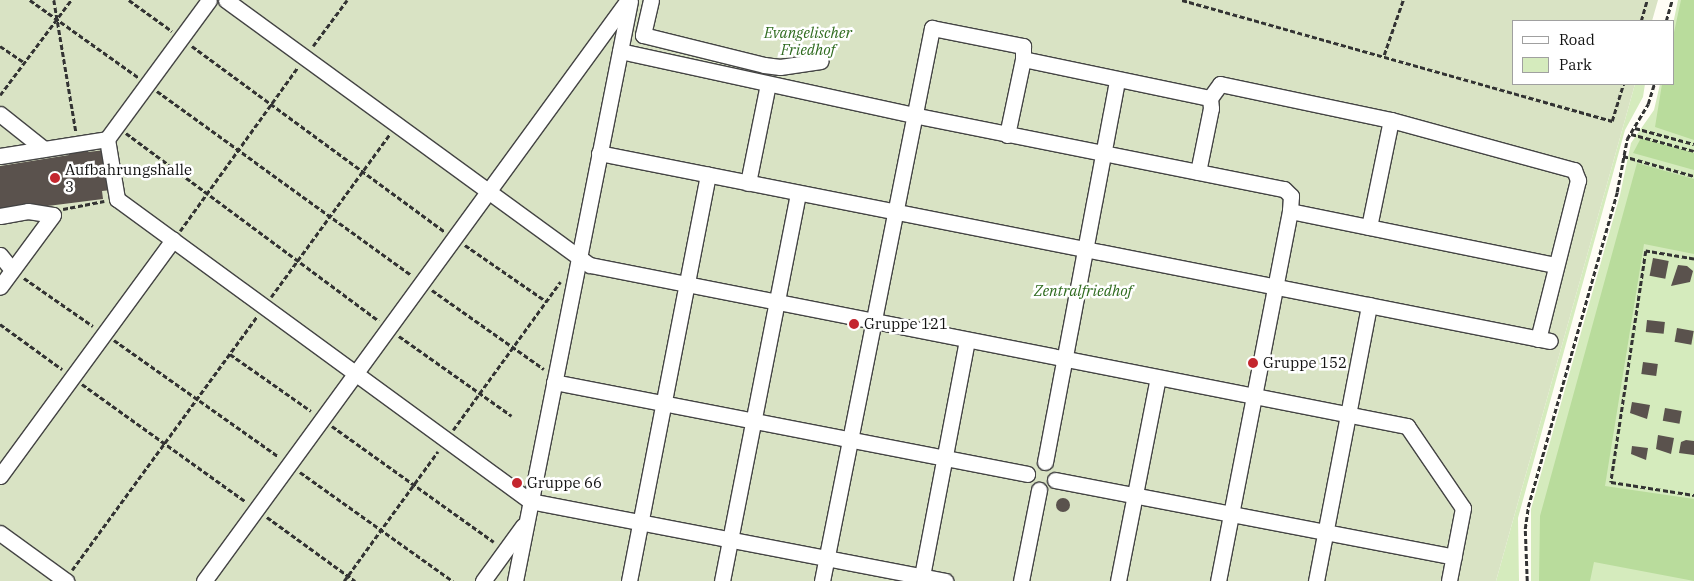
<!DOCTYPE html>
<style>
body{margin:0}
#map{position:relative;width:1694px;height:581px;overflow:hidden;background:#fffdf5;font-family:"IBM Plex Serif",serif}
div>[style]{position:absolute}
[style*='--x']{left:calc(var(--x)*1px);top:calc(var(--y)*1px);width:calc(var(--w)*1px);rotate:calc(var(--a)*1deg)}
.green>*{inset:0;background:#d5ebbd}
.forest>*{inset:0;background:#b9dc9c}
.cemetery>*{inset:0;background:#d9e3c4}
.building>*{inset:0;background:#5a524d;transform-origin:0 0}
.round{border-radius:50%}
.path>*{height:2.5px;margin-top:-1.25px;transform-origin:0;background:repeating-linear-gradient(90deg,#333 0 5px,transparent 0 7.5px)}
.roads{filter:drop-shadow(1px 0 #444) drop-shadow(-1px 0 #444) drop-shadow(0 1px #444) drop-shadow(0 -1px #444)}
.minor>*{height:15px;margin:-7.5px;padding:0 7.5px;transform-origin:7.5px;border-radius:7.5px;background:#fff}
.dots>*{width:14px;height:14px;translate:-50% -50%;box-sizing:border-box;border:2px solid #fff;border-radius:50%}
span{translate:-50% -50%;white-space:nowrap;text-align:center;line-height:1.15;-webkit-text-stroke:5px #fff;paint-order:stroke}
.park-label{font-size:15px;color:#2f6b1f;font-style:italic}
.poi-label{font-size:15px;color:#111}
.left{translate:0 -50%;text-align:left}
.legend{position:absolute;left:1512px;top:20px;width:162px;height:65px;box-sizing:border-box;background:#fff;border:1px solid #a0a0a0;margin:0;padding:6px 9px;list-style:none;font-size:15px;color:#111}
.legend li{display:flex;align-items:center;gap:10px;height:25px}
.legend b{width:25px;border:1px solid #a0a0a0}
</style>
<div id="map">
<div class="green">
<div style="clip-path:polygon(1678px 0,1694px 0,1694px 581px,1531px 581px,1531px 509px,1620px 195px,1631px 143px,1654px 110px,1660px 84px,1673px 84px,1673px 24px)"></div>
<div style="clip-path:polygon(1635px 84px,1645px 84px,1643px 97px,1625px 130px,1518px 518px,1519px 581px,1496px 581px)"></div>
</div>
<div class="forest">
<div style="clip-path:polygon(1681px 0,1694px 0,1694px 140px,1655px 127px,1662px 84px,1673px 84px,1673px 37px)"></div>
<div style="clip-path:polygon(1641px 138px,1694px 153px,1694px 170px,1633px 153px)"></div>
<div style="clip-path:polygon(1637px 163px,1694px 179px,1694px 254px,1644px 244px,1605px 486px,1694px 499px,1694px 581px,1594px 562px,1590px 581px,1539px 581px,1540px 516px)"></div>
</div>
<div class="cemetery">
<div style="clip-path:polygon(0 0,1658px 0,1652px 21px,1513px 21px,1513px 84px,1635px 84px,1496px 581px,0 581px)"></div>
</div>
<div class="building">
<div style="clip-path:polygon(87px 146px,88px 152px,105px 150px,111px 190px,102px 191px,103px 199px,0 212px,0 166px,69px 155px,68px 149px)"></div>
<div style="left:1653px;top:258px;width:16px;height:18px;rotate:11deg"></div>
<div style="clip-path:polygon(1678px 265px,1687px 266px,1693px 271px,1690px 282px,1671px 286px)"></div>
<div style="left:1647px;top:320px;width:18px;height:12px;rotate:6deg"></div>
<div style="left:1677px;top:328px;width:17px;height:14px;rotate:10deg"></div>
<div style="left:1643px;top:362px;width:15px;height:12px;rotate:8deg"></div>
<div style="clip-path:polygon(1632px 402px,1650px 405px,1647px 419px,1630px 413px)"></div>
<div style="left:1665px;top:408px;width:17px;height:13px;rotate:10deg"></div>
<div style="clip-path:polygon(1658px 435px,1674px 438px,1671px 454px,1656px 449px)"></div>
<div style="clip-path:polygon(1686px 440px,1694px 441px,1694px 455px,1679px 453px,1681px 442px)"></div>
<div style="clip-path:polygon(1632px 446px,1648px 448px,1646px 460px,1631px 454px)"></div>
<div class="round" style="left:1056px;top:498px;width:14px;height:14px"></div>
</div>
<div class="path">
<div style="--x:30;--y:0;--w:133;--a:35.5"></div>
<div style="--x:54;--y:0;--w:133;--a:80.5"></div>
<div style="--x:129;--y:0;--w:53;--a:35.8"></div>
<div style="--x:1182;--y:0;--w:447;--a:15.7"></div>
<div style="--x:1612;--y:121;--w:39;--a:-73"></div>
<div style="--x:1641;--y:21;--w:22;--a:-74"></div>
<div style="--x:1666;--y:21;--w:22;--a:-74"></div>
<div style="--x:0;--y:46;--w:30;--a:34"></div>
<div style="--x:192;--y:46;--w:313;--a:36.3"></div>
<div style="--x:313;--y:46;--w:57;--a:-53.5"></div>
<div style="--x:1384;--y:55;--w:58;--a:-70.9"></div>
<div style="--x:157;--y:91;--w:314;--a:35.9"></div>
<div style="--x:0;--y:95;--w:119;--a:-53.2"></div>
<div style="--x:1635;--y:128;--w:61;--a:15.2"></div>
<div style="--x:126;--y:133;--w:315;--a:36.6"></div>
<div style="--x:1631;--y:134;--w:65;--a:15.1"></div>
<div style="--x:1623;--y:156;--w:74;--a:15.7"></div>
<div style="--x:63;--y:209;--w:42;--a:-11"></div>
<div style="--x:180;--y:231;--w:202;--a:-54.3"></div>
<div style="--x:465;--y:245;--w:98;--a:34.7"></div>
<div style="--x:1694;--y:259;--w:49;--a:-170.5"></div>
<div style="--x:1646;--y:251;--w:234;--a:98.6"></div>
<div style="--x:1611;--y:482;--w:84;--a:8.9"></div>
<div style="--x:24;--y:278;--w:84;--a:34.8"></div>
<div style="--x:432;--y:290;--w:137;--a:35.2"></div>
<div style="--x:271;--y:297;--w:202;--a:-53.9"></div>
<div style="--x:0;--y:324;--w:77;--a:36"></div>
<div style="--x:399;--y:336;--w:138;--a:35.3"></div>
<div style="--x:114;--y:340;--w:202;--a:35.3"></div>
<div style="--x:230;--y:354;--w:99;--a:35.1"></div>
<div style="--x:82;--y:384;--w:202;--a:35.7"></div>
<div style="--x:332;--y:426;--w:199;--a:35.6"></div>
<div style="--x:453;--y:430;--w:183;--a:-54.1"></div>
<div style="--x:300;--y:472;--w:188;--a:35.5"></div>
<div style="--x:267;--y:517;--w:109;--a:36"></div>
<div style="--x:72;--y:570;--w:314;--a:-53.9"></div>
<div style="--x:344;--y:581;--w:160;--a:-54.1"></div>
<div style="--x:1527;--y:581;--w:52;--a:-92.2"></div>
<div style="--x:1525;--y:529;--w:22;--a:-82"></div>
<div style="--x:1528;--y:507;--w:327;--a:-74.2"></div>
<div style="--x:1617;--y:192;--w:54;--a:-79.3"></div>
<div style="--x:1627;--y:139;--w:41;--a:-59"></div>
<div style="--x:1648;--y:104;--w:21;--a:-73"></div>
</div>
<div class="roads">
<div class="minor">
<div style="--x:226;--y:0;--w:450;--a:36.1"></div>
<div style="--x:590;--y:265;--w:833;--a:11.15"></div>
<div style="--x:1407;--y:426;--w:99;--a:55.7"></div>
<div style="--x:1463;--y:508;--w:74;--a:100.9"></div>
<div style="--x:651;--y:0;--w:36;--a:103"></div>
<div style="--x:643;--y:35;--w:125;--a:13.9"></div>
<div style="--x:764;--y:65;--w:16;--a:7"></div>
<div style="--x:780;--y:67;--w:41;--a:-8.3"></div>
<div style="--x:620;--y:51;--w:300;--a:12.3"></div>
<div style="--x:913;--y:115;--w:378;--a:11.3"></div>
<div style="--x:1284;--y:189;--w:10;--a:45"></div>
<div style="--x:1291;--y:196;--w:15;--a:94"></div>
<div style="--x:1290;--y:211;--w:377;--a:101"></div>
<div style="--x:0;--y:114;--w:56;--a:38.5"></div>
<div style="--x:1007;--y:135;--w:78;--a:-78.1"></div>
<div style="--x:1023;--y:59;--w:191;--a:11.8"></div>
<div style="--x:1210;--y:98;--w:17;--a:-54"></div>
<div style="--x:1220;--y:84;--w:175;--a:11.9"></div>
<div style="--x:1391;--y:120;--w:190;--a:15.3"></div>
<div style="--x:1574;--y:170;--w:11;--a:68"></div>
<div style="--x:1578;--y:180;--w:164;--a:104.1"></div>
<div style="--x:107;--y:139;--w:172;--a:-53.7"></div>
<div style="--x:599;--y:153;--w:969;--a:11.18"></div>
<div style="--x:0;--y:156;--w:108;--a:-9"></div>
<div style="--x:107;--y:139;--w:61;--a:80.5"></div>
<div style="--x:117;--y:199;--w:512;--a:36.18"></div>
<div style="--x:530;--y:501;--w:423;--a:10.9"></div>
<div style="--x:1198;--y:172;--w:65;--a:-78.5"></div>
<div style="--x:1211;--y:108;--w:10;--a:-96"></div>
<div style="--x:748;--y:183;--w:101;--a:-78.6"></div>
<div style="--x:1290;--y:211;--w:271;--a:11.5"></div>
<div style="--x:0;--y:216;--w:28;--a:-10"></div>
<div style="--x:28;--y:211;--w:25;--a:9"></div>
<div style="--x:53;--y:215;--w:89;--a:126.4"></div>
<div style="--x:1369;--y:227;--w:109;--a:-78.4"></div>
<div style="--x:0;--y:255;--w:19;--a:51"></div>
<div style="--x:554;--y:382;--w:482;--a:11"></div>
<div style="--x:1045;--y:462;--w:389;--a:-79.3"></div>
<div style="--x:0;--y:476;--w:293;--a:-53.8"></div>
<div style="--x:1055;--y:480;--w:406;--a:10.9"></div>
<div style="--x:0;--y:533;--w:82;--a:36"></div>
<div style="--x:922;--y:576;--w:240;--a:-79.2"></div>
<div style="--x:204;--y:581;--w:719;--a:-53.88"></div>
<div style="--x:483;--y:581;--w:68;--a:-54"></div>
<div style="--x:515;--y:581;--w:591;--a:-78.79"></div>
<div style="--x:629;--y:581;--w:414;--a:-79"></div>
<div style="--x:722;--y:581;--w:395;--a:-78.9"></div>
<div style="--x:822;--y:581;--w:564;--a:-78.75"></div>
<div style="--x:932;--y:28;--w:93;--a:11.2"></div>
<div style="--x:1023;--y:46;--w:13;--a:90"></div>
<div style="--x:1021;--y:581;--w:93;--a:-78.8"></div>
<div style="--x:1118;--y:581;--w:207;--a:-78.9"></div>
<div style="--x:1316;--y:581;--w:281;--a:-79.1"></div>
</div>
</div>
<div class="dots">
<div style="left:55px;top:178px;background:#c4262e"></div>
<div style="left:854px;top:324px;background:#c4262e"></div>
<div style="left:1253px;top:363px;background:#c4262e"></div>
<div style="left:517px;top:483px;background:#c4262e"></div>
</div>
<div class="park-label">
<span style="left:808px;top:41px">Evangelischer<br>Friedhof</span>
<span style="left:1083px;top:291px">Zentralfriedhof</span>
</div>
<div class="poi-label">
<span class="left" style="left:65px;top:178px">Aufbahrungshalle<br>3</span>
<span class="left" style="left:864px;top:324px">Gruppe 121</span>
<span class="left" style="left:1263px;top:363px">Gruppe 152</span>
<span class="left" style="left:527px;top:483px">Gruppe 66</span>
</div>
<ul class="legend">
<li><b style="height:6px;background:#fff"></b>Road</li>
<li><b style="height:14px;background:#d5ebbd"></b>Park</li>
</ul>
</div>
